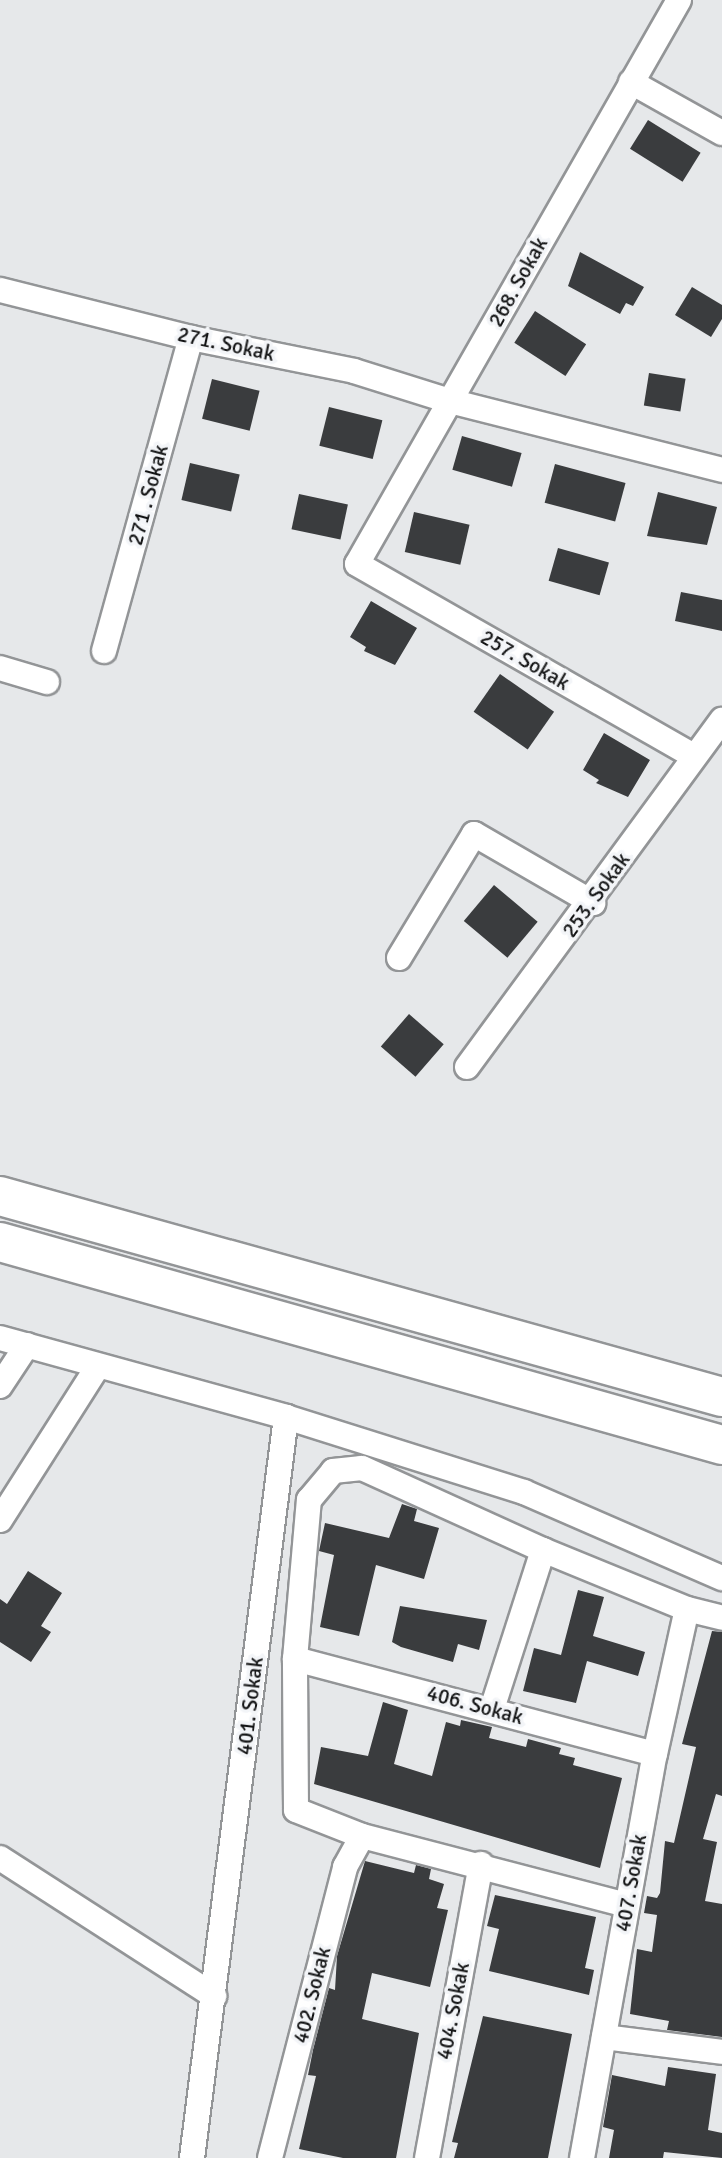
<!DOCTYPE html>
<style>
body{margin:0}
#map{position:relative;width:722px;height:2158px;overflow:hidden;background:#e6e8ea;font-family:Signika,sans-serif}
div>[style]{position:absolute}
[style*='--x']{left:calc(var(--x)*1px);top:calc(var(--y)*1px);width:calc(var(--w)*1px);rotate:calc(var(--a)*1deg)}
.building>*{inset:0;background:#3a3c3e;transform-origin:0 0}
.roads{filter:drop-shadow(2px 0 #939597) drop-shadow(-2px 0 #939597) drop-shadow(0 2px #939597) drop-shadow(0 -2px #939597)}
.minor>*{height:24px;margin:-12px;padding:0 12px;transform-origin:12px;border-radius:12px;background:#fff}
.motorway>*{height:38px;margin:-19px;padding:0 19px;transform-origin:19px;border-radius:19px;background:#fff}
span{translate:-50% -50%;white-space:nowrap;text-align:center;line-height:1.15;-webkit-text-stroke:7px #f3f5f8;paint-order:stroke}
.street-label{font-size:21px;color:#121314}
</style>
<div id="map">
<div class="building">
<div style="left:648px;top:120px;width:62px;height:34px;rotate:32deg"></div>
<div style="clip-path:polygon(580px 252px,644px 287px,633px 306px,626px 303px,620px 314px,568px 286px)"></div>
<div style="clip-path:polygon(692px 287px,722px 305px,722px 319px,711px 337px,675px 315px)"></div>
<div style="left:535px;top:311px;width:61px;height:38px;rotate:33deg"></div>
<div style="left:649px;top:373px;width:37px;height:33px;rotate:9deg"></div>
<div style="left:212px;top:379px;width:49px;height:41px;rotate:14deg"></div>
<div style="left:329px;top:407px;width:55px;height:40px;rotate:14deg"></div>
<div style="left:462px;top:436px;width:62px;height:35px;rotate:16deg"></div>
<div style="left:190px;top:463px;width:51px;height:38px;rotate:13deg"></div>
<div style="left:555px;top:464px;width:73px;height:40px;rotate:15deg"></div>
<div style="clip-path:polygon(658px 492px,717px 507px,707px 545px,647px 536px)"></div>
<div style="left:299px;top:494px;width:50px;height:36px;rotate:12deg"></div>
<div style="left:414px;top:512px;width:57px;height:41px;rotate:13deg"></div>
<div style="left:558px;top:548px;width:53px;height:34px;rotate:16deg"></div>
<div style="clip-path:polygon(681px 592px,722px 600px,722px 631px,675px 621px)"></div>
<div style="clip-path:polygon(371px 601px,417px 628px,395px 665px,364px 651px,366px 647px,350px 637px)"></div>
<div style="left:500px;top:674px;width:66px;height:46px;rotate:35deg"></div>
<div style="clip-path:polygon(604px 733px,650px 760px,628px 797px,596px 783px,599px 780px,583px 770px)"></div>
<div style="left:494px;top:885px;width:57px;height:47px;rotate:40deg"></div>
<div style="left:409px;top:1014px;width:46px;height:43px;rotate:41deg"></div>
<div style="clip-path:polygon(402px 1504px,417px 1509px,414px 1521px,439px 1528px,424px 1579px,376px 1565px,359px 1636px,320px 1627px,334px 1555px,319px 1551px,325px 1523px,389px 1538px)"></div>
<div style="clip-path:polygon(28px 1571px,62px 1593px,41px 1626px,51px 1632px,31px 1662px,0 1642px,0 1599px,7px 1604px)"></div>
<div style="clip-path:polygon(578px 1590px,604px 1597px,593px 1636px,645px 1652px,638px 1676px,587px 1661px,576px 1703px,523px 1691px,534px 1648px,561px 1655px)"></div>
<div style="clip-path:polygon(400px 1606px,487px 1620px,479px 1650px,458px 1644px,453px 1662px,401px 1647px,392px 1642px)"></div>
<div style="clip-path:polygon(712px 1631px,722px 1632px,722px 1796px,716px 1794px,703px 1839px,717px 1842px,705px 1901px,722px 1904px,722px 2037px,667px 2030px,669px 2021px,630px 2014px,637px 1949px,652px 1952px,657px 1915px,644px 1913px,647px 1896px,657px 1898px,660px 1893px,665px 1841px,674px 1843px,696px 1747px,682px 1744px)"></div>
<div style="clip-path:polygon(383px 1702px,408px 1710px,394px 1764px,432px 1776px,446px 1722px,460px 1726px,461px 1720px,492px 1727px,489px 1738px,526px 1747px,528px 1739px,561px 1748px,559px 1754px,575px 1758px,573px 1765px,622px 1778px,600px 1868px,314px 1784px,321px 1747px,368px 1756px)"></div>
<div style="clip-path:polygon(365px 1861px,414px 1873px,416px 1865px,431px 1869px,429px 1879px,444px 1884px,437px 1908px,448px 1910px,430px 1987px,372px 1973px,362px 2019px,419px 2033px,396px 2158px,343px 2158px,299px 2149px,316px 2076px,308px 2075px,313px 2050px,329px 1988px,335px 1990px,337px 1956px)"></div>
<div style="clip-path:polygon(495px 1895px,596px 1917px,585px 1968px,594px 1970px,589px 1995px,489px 1971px,499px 1929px,487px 1926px)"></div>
<div style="clip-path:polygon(483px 2016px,572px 2034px,548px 2158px,454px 2158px,458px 2143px,452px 2142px)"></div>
<div style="clip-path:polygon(668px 2067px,716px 2074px,708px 2130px,722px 2133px,722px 2158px,664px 2152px,663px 2158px,609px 2158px,614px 2130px,603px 2127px,612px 2075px,665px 2086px)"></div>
</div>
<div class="roads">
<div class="minor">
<div style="--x:679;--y:0;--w:649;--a:119.72"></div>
<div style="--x:357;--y:564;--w:387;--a:29.7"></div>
<div style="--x:631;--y:82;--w:104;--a:29.3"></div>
<div style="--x:0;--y:290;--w:197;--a:14.1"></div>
<div style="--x:191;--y:338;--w:166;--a:11.4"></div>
<div style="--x:354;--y:371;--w:101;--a:17.4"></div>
<div style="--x:450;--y:401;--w:281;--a:14.2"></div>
<div style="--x:104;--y:651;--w:325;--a:-74.5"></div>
<div style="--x:0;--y:668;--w:49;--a:16.6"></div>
<div style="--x:399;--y:958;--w:145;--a:-58.8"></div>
<div style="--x:474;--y:834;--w:138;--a:30.1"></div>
<div style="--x:467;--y:1067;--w:431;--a:-53.7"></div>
<div style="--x:0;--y:1338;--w:297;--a:15.4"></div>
<div style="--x:286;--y:1417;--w:250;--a:17.5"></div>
<div style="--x:524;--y:1492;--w:216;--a:23.5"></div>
<div style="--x:0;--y:1386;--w:49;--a:-56.6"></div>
<div style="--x:0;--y:1520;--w:183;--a:-57.5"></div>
<div style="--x:295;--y:1659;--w:372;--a:14.8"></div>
<div style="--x:492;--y:1709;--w:167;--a:-72.2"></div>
<div style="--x:0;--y:1858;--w:255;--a:32.8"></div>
<div style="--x:627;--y:1905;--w:274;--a:-165.4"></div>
<div style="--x:362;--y:1836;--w:71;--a:-158.5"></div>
<div style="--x:296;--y:1810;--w:151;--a:-90.4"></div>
<div style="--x:295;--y:1659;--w:160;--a:-85"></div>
<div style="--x:309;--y:1500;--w:38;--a:-50"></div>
<div style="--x:333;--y:1471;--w:29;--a:-6"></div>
<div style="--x:362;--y:1468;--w:199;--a:24.4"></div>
<div style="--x:543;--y:1550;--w:156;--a:22.3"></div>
<div style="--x:687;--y:1609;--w:36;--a:14"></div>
<div style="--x:604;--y:2037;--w:119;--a:7.2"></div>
<div style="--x:192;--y:2158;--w:747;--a:-82.77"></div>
<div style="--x:270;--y:2158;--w:301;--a:-75.5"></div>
<div style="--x:345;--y:1867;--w:35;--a:-61"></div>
<div style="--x:427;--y:2158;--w:299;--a:-79.6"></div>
<div style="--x:582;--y:2158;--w:411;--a:-79.8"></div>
<div style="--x:655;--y:1754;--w:148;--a:-77.6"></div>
</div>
<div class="motorway">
<div style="--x:0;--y:1196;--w:749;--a:15.56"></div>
<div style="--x:0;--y:1242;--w:750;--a:15.7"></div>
</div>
</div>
<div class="street-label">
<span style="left:518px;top:282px;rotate:-61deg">268. Sokak</span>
<span style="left:226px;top:344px;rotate:12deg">271. Sokak</span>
<span style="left:148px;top:495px;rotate:-75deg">271 . Sokak</span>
<span style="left:525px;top:660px;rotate:30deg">257. Sokak</span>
<span style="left:596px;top:895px;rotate:-54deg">253. Sokak</span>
<span style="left:475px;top:1705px;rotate:15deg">406. Sokak</span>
<span style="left:250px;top:1706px;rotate:-83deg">401. Sokak</span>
<span style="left:631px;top:1883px;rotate:-80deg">407. Sokak</span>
<span style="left:312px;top:1995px;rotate:-76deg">402. Sokak</span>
<span style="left:453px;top:2011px;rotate:-79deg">404. Sokak</span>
</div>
</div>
